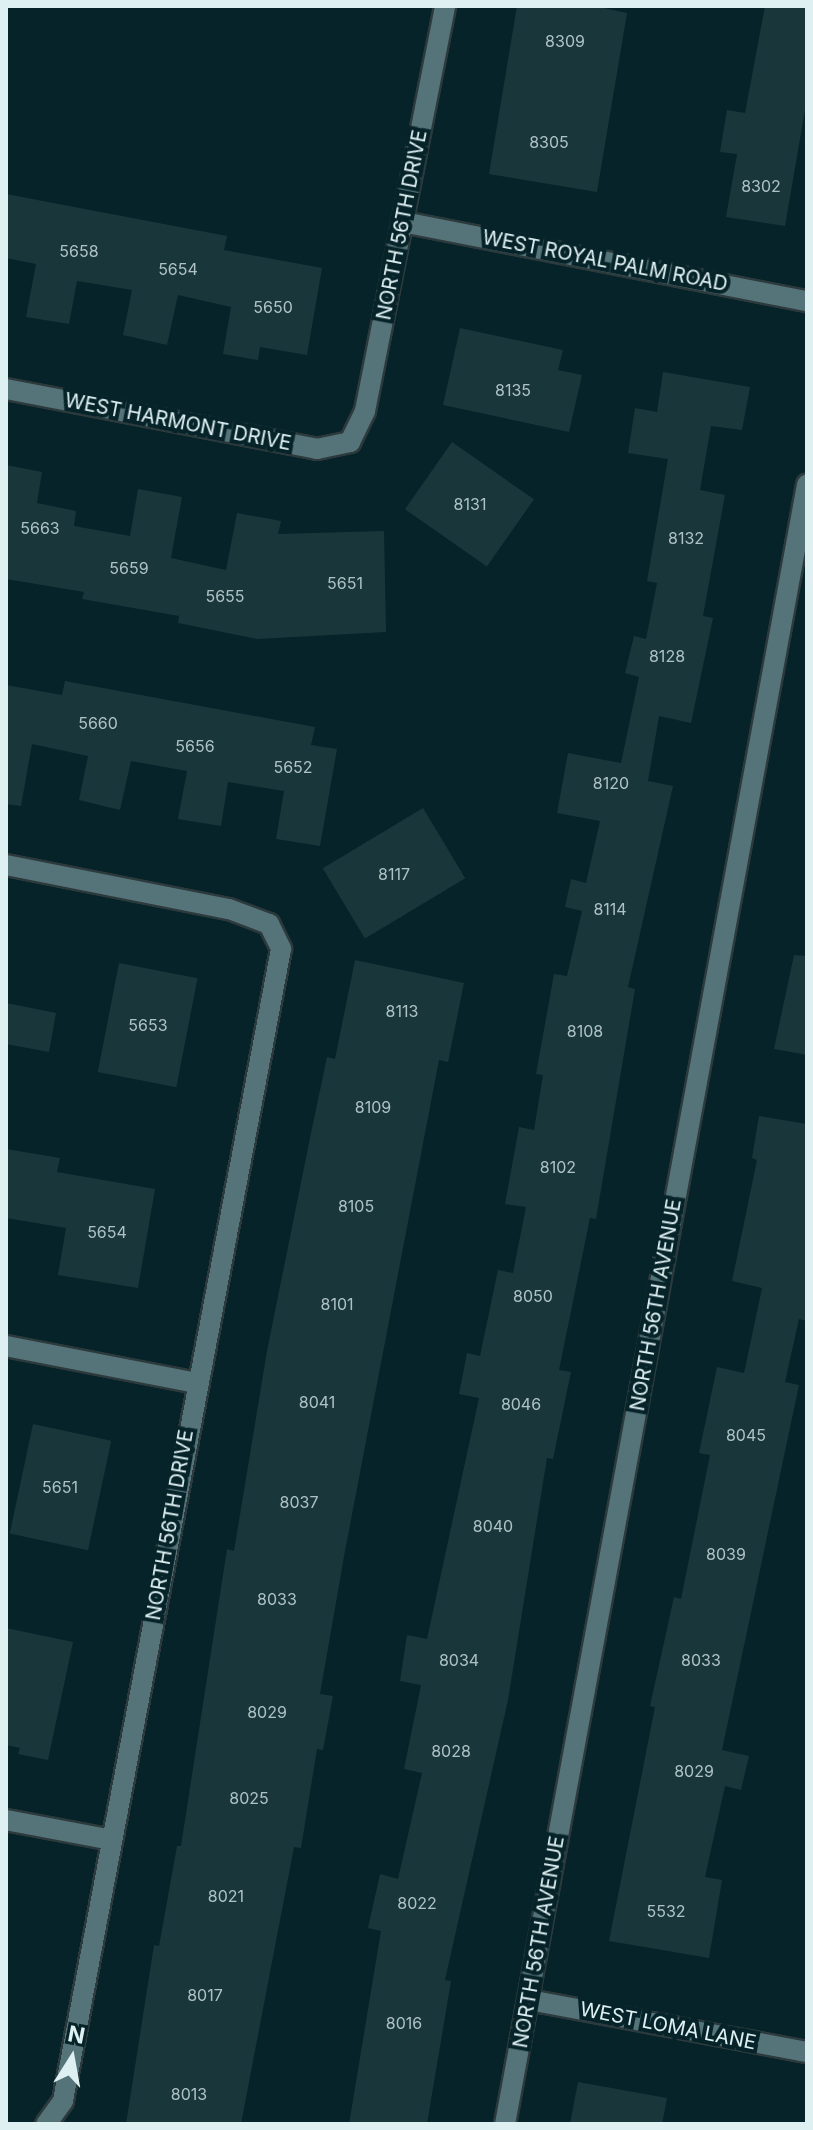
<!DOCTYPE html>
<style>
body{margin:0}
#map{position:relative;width:813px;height:2130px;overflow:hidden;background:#052328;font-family:Inter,sans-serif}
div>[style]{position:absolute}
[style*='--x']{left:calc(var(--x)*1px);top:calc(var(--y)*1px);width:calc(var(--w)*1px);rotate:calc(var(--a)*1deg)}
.building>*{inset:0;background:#19373b;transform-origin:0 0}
.roads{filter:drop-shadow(2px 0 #2d3a3d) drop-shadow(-2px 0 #2d3a3d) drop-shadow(0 2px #2d3a3d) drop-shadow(0 -2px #2d3a3d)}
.street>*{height:20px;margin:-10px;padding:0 10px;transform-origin:10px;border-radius:10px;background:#557479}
span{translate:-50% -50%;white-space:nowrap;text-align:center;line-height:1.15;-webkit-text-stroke:8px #052328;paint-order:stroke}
.number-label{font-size:16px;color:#aec2c5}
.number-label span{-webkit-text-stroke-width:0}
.street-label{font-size:20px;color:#dff0f3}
.frame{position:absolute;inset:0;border:8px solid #dff0f3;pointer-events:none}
.north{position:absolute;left:32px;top:2018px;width:80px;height:80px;-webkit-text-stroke:6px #052328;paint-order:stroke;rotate:11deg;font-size:22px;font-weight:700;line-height:32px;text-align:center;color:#dff0f3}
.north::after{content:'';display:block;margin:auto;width:28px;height:36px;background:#dff0f3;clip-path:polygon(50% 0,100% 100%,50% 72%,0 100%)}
</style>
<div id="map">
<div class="building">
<div style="clip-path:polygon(517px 6px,594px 6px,627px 13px,597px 192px,489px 174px)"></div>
<div style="clip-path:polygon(765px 6px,807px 6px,807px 98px,785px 226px,726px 217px,737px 154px,720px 152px,727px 110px,745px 113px)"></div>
<div style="clip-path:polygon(6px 194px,227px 236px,224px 250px,322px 268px,307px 355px,260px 347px,258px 360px,223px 354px,231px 307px,178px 295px,167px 345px,123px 335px,132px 290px,77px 281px,69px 324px,26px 317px,36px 264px,6px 258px)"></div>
<div style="clip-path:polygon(460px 328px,563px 350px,558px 370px,582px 375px,569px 432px,443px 405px)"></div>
<div style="clip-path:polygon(663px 372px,750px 387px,742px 430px,711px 426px,700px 490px,725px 495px,703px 616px,713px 618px,691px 723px,659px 716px,648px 781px,673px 786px,628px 987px,635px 989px,596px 1219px,590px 1218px,559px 1370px,571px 1372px,553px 1459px,547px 1458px,508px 1700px,445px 1980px,451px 1981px,427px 2124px,349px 2124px,381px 1931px,368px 1928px,380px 1874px,398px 1879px,422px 1773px,404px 1769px,421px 1685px,400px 1681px,407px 1635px,427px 1639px,479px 1398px,459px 1394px,467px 1353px,480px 1356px,498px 1270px,513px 1273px,526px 1207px,505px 1204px,519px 1127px,534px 1130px,543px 1075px,536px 1074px,554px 974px,567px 976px,582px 911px,565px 907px,571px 879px,586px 883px,600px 821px,557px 813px,568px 753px,621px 763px,639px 677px,625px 673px,634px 636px,646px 639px,657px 583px,647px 581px,668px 459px,628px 453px,635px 408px,657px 412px)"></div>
<div style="left:452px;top:442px;width:100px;height:82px;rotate:35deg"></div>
<div style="clip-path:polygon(6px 465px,42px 472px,37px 503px,76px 511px,74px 526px,130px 536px,138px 489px,182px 497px,171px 558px,226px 570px,237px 513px,281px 521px,278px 534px,384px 531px,386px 632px,257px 639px,178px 623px,179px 616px,82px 599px,84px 592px,6px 579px)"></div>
<div style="clip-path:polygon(65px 681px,315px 727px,311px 745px,337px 749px,320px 846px,276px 839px,284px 791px,228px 782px,221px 826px,178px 819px,187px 771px,131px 761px,120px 810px,79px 800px,88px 756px,32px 744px,21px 806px,6px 804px,6px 685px,62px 695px)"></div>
<div style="left:423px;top:808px;width:82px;height:117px;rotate:59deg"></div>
<div style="clip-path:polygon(794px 955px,807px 956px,807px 1055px,774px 1049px)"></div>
<div style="clip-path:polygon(355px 960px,464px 983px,448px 1062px,439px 1060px,345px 1551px,320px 1694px,333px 1696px,323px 1750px,317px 1749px,301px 1848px,294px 1847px,241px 2124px,126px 2124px,154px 1945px,159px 1946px,177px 1846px,181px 1846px,227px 1549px,234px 1551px,267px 1351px,311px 1133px,327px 1057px,335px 1059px)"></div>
<div style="left:119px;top:963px;width:80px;height:111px;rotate:11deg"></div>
<div style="clip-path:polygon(6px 1003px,56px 1013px,49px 1052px,6px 1044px)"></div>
<div style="clip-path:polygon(759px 1116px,807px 1124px,807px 1321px,799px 1319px,785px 1382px,799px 1385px,722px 1750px,749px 1756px,741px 1790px,725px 1786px,705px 1877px,722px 1880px,709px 1958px,609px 1941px,655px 1707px,650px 1706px,674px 1597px,681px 1599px,710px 1455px,699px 1453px,717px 1367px,744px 1373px,762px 1288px,732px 1281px,757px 1160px,752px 1158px)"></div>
<div style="clip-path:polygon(6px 1149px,60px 1158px,57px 1172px,155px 1189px,138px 1288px,58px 1275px,66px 1228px,6px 1218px)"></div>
<div style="left:33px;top:1424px;width:80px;height:112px;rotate:12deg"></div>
<div style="clip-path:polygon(6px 1628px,73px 1642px,48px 1760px,18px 1754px,20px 1748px,6px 1745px)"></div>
<div style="clip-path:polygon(578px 2082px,667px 2098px,662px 2124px,570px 2124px)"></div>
</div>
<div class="roads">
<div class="street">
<div style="--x:403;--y:222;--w:412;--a:11.1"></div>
<div style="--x:6;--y:389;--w:317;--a:10.9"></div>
<div style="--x:317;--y:449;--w:34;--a:-12"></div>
<div style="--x:350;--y:442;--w:34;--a:-64"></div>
<div style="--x:365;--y:411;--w:413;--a:-78.8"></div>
<div style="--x:6;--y:865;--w:227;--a:11.2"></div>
<div style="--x:229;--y:909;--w:43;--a:20.6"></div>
<div style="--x:269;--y:924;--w:28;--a:64"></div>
<div style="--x:281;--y:949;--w:1172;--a:100.72"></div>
<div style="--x:63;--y:2101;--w:29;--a:126"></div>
<div style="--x:6;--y:1346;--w:194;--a:11"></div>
<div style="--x:6;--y:1820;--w:108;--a:10.7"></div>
<div style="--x:529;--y:2000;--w:283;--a:10.6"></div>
<div style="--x:505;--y:2124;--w:1667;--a:-79.56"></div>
</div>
</div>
<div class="number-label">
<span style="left:565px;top:41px">8309</span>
<span style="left:549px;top:142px">8305</span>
<span style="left:761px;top:186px">8302</span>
<span style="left:79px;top:251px">5658</span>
<span style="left:178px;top:269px">5654</span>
<span style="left:273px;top:307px">5650</span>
<span style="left:513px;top:390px">8135</span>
<span style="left:470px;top:504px">8131</span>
<span style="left:40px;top:528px">5663</span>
<span style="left:686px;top:538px">8132</span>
<span style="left:129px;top:568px">5659</span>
<span style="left:345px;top:583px">5651</span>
<span style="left:225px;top:596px">5655</span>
<span style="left:667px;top:656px">8128</span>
<span style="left:98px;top:723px">5660</span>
<span style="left:195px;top:746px">5656</span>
<span style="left:293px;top:767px">5652</span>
<span style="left:611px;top:783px">8120</span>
<span style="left:394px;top:874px">8117</span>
<span style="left:610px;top:909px">8114</span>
<span style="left:402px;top:1011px">8113</span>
<span style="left:148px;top:1025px">5653</span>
<span style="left:585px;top:1031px">8108</span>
<span style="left:373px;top:1107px">8109</span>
<span style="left:558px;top:1167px">8102</span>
<span style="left:356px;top:1206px">8105</span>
<span style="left:107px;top:1232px">5654</span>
<span style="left:533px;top:1296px">8050</span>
<span style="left:337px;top:1304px">8101</span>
<span style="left:317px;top:1402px">8041</span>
<span style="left:521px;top:1404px">8046</span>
<span style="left:746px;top:1435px">8045</span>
<span style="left:60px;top:1487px">5651</span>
<span style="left:299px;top:1502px">8037</span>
<span style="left:493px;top:1526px">8040</span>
<span style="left:726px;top:1554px">8039</span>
<span style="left:277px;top:1599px">8033</span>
<span style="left:459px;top:1660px">8034</span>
<span style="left:701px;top:1660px">8033</span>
<span style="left:267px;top:1712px">8029</span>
<span style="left:451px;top:1751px">8028</span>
<span style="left:694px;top:1771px">8029</span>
<span style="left:249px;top:1798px">8025</span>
<span style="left:226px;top:1896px">8021</span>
<span style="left:417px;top:1903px">8022</span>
<span style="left:666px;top:1911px">5532</span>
<span style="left:205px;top:1995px">8017</span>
<span style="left:404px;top:2023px">8016</span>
<span style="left:189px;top:2094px">8013</span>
</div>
<div class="street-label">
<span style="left:402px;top:225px;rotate:-79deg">NORTH 56TH DRIVE</span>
<span style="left:605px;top:261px;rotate:11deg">WEST ROYAL PALM ROAD</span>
<span style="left:178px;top:422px;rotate:11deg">WEST HARMONT DRIVE</span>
<span style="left:656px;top:1305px;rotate:-80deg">NORTH 56TH AVENUE</span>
<span style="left:170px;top:1525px;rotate:-80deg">NORTH 56TH DRIVE</span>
<span style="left:539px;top:1942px;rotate:-80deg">NORTH 56TH AVENUE</span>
<span style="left:668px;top:2026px;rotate:11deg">WEST LOMA LANE</span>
</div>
<div class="frame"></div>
<div class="north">N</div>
</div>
